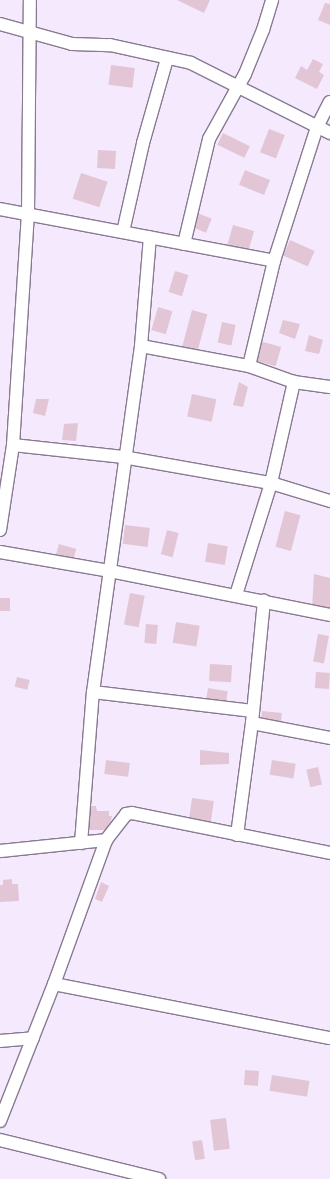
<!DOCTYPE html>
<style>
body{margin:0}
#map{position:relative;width:330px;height:1179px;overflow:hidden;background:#f5e9fe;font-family:Inter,sans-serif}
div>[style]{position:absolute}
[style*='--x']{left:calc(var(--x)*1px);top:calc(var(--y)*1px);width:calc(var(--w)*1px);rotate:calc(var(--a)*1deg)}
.building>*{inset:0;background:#e2c6d6;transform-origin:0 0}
.roads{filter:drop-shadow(1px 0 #887a91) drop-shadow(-1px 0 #887a91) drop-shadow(0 1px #887a91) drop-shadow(0 -1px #887a91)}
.minor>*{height:12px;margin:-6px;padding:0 6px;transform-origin:6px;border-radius:6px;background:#fff}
span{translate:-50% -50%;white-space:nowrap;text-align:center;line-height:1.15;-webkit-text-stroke:3.5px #f5e9fe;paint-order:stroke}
</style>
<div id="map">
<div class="building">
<div style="clip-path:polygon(177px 0,210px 0,204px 13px)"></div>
<div style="clip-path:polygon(325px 3px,330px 4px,330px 25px,318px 20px)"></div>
<div style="clip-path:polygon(313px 59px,323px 64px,319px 72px,324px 75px,317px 89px,295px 78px,301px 66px,307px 70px)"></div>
<div style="left:111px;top:65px;width:24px;height:20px;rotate:7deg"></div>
<div style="left:269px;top:129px;width:17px;height:25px;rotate:21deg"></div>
<div style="left:223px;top:133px;width:30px;height:13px;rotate:26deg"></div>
<div style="left:98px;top:150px;width:18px;height:18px;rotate:3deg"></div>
<div style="left:245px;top:170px;width:27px;height:16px;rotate:22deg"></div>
<div style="left:81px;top:173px;width:28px;height:27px;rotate:18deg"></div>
<div style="left:195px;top:212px;width:18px;height:15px;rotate:22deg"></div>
<div style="left:233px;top:225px;width:22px;height:21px;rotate:16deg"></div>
<div style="left:290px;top:240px;width:27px;height:17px;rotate:24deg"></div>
<div style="left:175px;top:271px;width:14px;height:22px;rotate:17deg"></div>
<div style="left:158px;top:307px;width:15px;height:24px;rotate:16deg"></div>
<div style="left:192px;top:310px;width:16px;height:48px;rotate:15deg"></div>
<div style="clip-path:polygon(283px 320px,300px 324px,295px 339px,279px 333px)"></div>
<div style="left:222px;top:322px;width:14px;height:21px;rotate:12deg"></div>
<div style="clip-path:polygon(309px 335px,323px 340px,319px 354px,305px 351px)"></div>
<div style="left:260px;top:341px;width:22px;height:20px;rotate:16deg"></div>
<div style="clip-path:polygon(239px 382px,248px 387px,243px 407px,233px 405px)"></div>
<div style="left:192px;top:394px;width:25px;height:23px;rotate:12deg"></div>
<div style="clip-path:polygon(36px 399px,49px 399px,45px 416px,33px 413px)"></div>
<div style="clip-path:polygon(78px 423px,76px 441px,62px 440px,64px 424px)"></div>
<div style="left:285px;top:511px;width:16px;height:37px;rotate:15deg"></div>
<div style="left:125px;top:525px;width:25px;height:19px;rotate:7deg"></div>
<div style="left:167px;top:530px;width:12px;height:25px;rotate:14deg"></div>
<div style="left:208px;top:543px;width:20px;height:19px;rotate:9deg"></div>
<div style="left:59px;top:544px;width:18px;height:11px;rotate:16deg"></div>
<div style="clip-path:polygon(314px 574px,330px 578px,330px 610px,312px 609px)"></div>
<div style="left:130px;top:593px;width:15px;height:32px;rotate:11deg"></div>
<div style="left:0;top:598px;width:10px;height:13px"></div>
<div style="left:176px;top:622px;width:24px;height:21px;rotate:9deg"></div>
<div style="left:146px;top:624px;width:12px;height:19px;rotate:5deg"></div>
<div style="left:318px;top:634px;width:11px;height:28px;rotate:10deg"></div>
<div style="left:210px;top:664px;width:22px;height:17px;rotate:3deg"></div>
<div style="left:316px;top:672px;width:14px;height:16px;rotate:4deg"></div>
<div style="left:17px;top:677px;width:13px;height:10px;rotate:13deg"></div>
<div style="left:208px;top:688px;width:20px;height:11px;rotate:9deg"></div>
<div style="left:262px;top:711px;width:20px;height:9px;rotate:6deg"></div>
<div style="clip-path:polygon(200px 750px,229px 753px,229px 764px,200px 765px)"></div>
<div style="left:106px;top:760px;width:24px;height:14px;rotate:7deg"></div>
<div style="left:272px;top:760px;width:24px;height:15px;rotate:9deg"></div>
<div style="left:318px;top:767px;width:18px;height:12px;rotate:77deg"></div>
<div style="left:192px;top:798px;width:22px;height:23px;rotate:8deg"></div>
<div style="clip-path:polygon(88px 806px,96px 806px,97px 811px,109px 811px,109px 816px,112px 816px,109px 830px,88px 830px)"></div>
<div style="clip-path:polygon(12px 879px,12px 884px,18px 884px,19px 901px,0 902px,0 885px,3px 885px,3px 880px)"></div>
<div style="clip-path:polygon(101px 882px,109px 886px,102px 902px,95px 899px)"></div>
<div style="left:245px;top:1070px;width:14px;height:15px;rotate:4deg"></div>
<div style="left:272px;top:1075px;width:38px;height:16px;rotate:9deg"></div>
<div style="left:226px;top:1118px;width:31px;height:16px;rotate:83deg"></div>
<div style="left:202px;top:1140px;width:19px;height:10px;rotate:81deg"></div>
</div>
<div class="roads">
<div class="minor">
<div style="--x:0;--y:24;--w:75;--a:15.5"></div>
<div style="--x:72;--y:44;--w:38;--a:2"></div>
<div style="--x:110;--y:45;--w:83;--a:12.5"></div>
<div style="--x:191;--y:63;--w:156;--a:26.7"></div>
<div style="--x:0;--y:209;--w:279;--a:10.7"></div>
<div style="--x:123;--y:232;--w:91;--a:-77.3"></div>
<div style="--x:143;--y:143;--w:87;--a:-74.1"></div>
<div style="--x:184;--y:244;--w:108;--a:-76.6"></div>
<div style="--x:209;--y:139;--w:74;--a:-61"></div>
<div style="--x:245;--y:74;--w:48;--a:-67.8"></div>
<div style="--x:263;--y:30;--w:31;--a:-73"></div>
<div style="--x:141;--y:346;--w:110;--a:10.5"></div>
<div style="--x:249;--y:366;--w:48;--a:19.6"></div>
<div style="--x:294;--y:382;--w:36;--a:8"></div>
<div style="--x:249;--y:366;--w:108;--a:-76.6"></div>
<div style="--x:274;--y:261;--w:141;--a:-72.2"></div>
<div style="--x:317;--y:127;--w:28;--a:-63"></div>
<div style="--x:13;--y:445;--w:111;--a:6.2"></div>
<div style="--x:123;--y:457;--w:150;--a:10"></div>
<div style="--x:271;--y:483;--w:62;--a:17"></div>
<div style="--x:0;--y:530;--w:86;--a:-81.3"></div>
<div style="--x:13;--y:445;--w:230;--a:-86.3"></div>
<div style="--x:28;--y:215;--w:215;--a:-89.5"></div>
<div style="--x:0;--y:552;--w:112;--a:9.8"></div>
<div style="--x:110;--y:571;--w:224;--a:11.3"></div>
<div style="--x:236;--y:595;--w:117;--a:-72.6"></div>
<div style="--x:271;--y:483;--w:104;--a:-77.2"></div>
<div style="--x:93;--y:692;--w:161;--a:6.8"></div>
<div style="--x:252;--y:723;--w:79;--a:10.9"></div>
<div style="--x:237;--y:835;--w:113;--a:-82.4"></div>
<div style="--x:252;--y:723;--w:123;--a:-84.4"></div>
<div style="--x:81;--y:843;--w:151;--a:-85.5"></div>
<div style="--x:93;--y:692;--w:349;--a:-82.1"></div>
<div style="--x:141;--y:346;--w:109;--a:-85.3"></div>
<div style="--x:0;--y:851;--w:107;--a:-5.9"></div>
<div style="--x:54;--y:984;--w:281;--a:11.1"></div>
<div style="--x:0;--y:1041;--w:33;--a:-5"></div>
<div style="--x:0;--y:1121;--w:147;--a:-68.5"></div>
<div style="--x:54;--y:984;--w:153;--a:-70.1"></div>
<div style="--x:106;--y:840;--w:33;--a:-52"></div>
<div style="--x:126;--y:814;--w:6;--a:-9"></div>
<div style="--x:132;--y:813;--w:202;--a:11.4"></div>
<div style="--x:0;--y:1140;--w:164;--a:13.8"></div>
</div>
</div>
</div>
